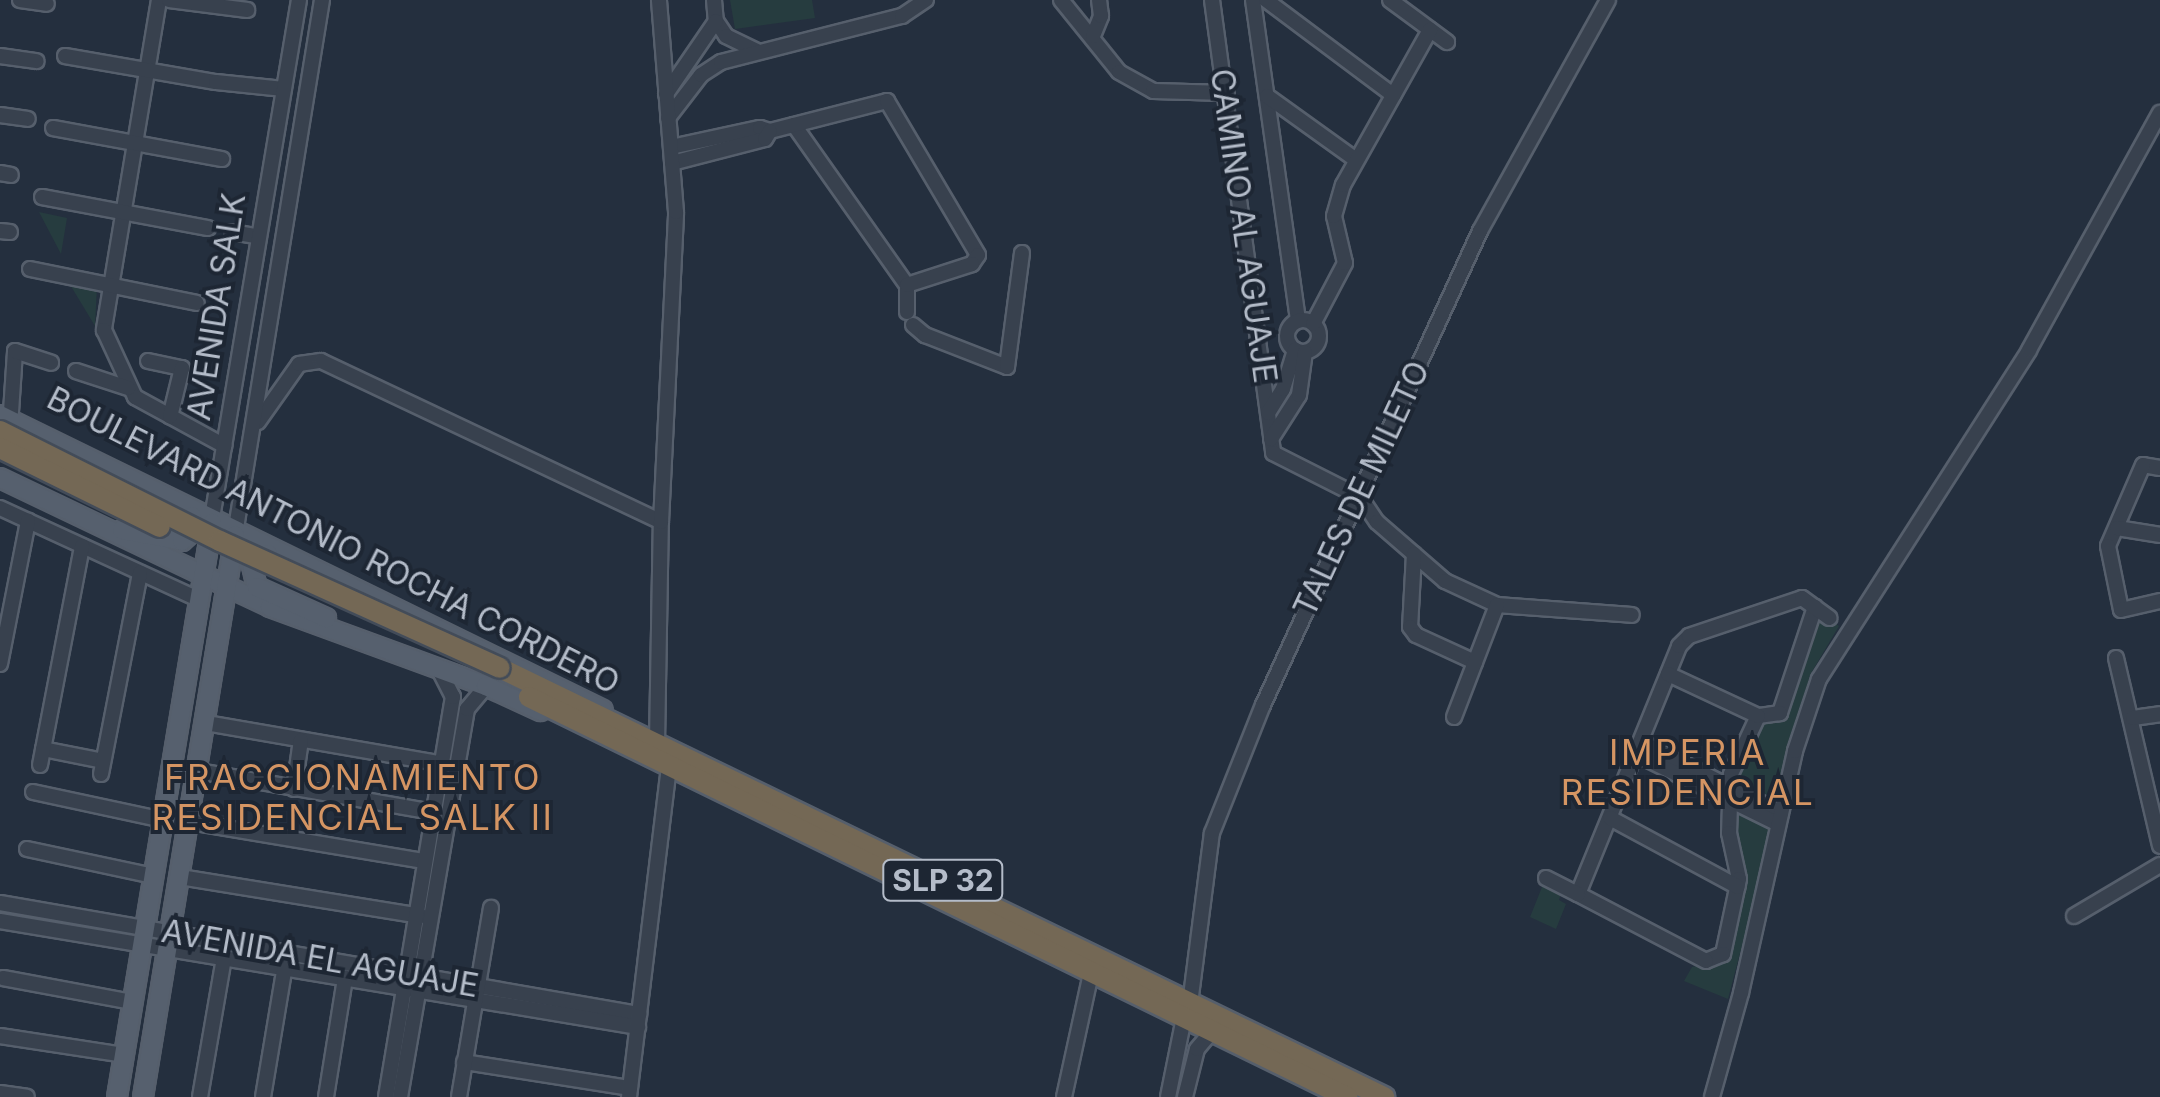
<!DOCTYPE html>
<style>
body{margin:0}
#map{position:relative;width:2160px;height:1097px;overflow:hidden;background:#242f3e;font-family:Inter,sans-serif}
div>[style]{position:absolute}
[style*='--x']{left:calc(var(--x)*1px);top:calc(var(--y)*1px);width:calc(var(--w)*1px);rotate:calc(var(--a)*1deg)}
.green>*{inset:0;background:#263c3f}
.roads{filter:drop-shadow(2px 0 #565f6c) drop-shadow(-2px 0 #565f6c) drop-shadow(0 2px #565f6c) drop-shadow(0 -2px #565f6c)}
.minor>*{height:14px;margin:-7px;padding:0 7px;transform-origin:7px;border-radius:7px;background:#38414e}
.minor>.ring{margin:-7px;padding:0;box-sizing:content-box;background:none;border:14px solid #38414e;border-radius:50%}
.major>*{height:18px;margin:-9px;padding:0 9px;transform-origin:9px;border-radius:9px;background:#56606e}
.highway>*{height:20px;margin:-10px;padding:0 10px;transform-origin:10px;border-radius:10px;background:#746855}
.bridges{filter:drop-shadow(2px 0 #434c59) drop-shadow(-2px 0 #434c59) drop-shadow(0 2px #434c59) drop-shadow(0 -2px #434c59)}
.highway-bridge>*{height:20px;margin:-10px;padding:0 10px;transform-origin:10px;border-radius:10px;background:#746855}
span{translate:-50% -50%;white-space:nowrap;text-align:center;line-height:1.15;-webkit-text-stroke:8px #1d2633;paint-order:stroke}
.shield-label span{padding:2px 8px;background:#1d2633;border:2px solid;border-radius:8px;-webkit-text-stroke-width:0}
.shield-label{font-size:30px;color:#b4bcc9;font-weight:700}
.street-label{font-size:32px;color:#b4bcc9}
.neighbourhood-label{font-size:35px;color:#d59563;letter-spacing:2.5px}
</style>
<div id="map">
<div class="green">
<div style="clip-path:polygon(730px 0,812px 0,815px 18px,735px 29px)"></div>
<div style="clip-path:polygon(39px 212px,67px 218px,61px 254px)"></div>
<div style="clip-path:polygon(69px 283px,97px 286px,95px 326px)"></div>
<div style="clip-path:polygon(1816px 611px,1839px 626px,1810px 675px,1776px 806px,1734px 784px,1760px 720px,1771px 721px)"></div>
<div style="clip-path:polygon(1732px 805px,1773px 827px,1728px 999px,1684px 981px,1692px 967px,1716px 962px,1740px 889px)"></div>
<div style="clip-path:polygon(1544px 882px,1562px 890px,1559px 900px,1566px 904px,1556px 929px,1530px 917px)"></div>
</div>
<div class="roads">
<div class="minor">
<div style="--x:20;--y:0;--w:27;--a:8"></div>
<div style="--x:159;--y:0;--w:335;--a:99.5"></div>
<div style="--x:104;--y:330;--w:74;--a:65.2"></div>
<div style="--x:135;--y:397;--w:102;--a:28.6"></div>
<div style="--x:169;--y:0;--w:79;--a:7.3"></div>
<div style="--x:714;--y:0;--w:21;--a:85"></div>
<div style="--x:716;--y:21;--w:18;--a:56"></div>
<div style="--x:726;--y:36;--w:34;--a:26"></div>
<div style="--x:1061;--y:0;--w:92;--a:51.1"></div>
<div style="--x:1119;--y:72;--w:39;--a:29"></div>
<div style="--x:1153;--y:91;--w:74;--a:1.5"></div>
<div style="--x:1212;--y:0;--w:457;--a:82.3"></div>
<div style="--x:1273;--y:453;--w:97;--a:26.8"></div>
<div style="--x:1360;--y:497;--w:30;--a:56"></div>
<div style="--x:1377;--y:522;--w:90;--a:40.9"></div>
<div style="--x:1445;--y:581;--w:57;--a:24.8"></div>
<div style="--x:1497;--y:605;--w:135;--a:4.2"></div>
<div style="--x:1253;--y:0;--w:324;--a:82"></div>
<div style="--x:1266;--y:0;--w:159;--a:36.8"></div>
<div style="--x:1390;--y:0;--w:71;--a:36.4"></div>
<div style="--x:1093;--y:36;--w:22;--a:-68"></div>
<div style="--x:1101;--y:16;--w:16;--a:-97"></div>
<div style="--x:0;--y:56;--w:37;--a:8"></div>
<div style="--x:65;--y:56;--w:153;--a:9.8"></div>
<div style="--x:216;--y:82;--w:68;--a:5.9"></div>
<div style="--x:666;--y:94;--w:88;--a:-55.6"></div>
<div style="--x:1267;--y:96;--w:110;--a:35.7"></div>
<div style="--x:0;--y:115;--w:28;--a:8"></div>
<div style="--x:668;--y:118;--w:54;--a:-52.5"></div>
<div style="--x:701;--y:75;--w:24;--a:-33"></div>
<div style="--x:721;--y:62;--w:187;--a:-14.3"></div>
<div style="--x:902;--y:16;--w:29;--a:-34"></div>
<div style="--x:794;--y:125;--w:196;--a:54.8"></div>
<div style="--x:907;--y:285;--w:27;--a:90"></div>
<div style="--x:53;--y:128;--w:172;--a:10.4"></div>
<div style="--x:671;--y:147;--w:91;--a:-12.1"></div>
<div style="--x:760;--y:128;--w:10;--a:17"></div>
<div style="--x:770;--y:131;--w:121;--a:-14.4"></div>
<div style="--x:887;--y:101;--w:179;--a:59.4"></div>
<div style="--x:978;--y:255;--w:11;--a:124"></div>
<div style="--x:972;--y:264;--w:68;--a:162.1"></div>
<div style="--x:672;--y:163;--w:96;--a:-14.5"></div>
<div style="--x:765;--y:139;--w:9;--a:-58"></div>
<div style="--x:0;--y:173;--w:11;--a:10"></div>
<div style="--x:42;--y:197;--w:169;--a:10.6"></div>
<div style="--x:0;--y:231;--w:10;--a:6"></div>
<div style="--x:232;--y:232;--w:27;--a:10"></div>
<div style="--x:30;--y:269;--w:170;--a:11.5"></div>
<div class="ring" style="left:1287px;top:320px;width:18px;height:18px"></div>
<div style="--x:1313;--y:324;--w:69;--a:-62.3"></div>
<div style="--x:1345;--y:263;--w:48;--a:-103.2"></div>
<div style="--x:1334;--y:216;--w:32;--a:-74"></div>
<div style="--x:1343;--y:185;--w:178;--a:-60.7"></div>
<div style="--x:913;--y:325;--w:16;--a:40"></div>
<div style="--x:925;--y:335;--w:88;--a:21.3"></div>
<div style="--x:1007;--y:367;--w:115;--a:-82.5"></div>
<div style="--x:148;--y:361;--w:35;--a:12"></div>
<div style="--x:182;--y:368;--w:50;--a:103.8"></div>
<div style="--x:76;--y:371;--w:55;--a:18.1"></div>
<div style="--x:11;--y:412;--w:61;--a:-86.2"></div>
<div style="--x:15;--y:351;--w:38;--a:18"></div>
<div style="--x:1268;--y:413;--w:28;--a:-58"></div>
<div style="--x:1283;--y:389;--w:41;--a:-72.9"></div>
<div style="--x:258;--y:422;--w:71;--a:-54.7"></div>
<div style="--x:299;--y:364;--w:22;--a:-8"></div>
<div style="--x:321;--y:361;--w:376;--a:25.3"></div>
<div style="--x:1271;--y:439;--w:52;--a:-57.5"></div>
<div style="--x:1299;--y:395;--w:43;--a:-82.1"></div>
<div style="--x:2160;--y:468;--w:17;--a:-170"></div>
<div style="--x:2143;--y:465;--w:88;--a:113.4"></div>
<div style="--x:2108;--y:546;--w:65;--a:78.5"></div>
<div style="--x:2121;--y:610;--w:40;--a:-13"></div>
<div style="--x:0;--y:508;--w:220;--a:24.7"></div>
<div style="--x:212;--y:518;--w:525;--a:-80.47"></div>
<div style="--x:236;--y:528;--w:535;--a:-80.75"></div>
<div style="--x:2117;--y:528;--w:44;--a:9.2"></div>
<div style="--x:1414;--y:554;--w:73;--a:93.1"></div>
<div style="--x:1410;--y:627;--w:10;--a:53"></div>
<div style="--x:1416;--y:635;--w:65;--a:24.6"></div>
<div style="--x:1815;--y:607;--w:112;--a:108.3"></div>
<div style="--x:1780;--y:713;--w:22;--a:172"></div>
<div style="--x:1758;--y:716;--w:64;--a:115"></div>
<div style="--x:1731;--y:774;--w:59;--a:91.9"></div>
<div style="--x:1729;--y:833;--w:47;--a:77.7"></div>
<div style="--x:1739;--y:879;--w:77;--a:102"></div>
<div style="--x:1723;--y:954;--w:18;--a:158"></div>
<div style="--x:1706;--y:961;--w:144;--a:-152.4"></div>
<div style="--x:1578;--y:894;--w:268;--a:-67.8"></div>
<div style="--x:1679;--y:646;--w:14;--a:-45"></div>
<div style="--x:1689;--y:636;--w:119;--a:-18.6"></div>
<div style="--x:1802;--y:598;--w:34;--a:36"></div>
<div style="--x:2116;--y:658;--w:193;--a:76.8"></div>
<div style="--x:0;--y:664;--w:146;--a:-78.9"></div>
<div style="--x:1668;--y:674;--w:99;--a:25"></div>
<div style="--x:1454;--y:717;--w:120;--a:-69"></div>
<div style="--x:2133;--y:718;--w:27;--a:-8"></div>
<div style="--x:206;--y:723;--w:241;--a:9.8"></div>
<div style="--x:1641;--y:742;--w:157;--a:26.9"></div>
<div style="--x:657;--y:743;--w:221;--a:-89"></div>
<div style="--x:661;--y:522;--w:310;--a:-87.2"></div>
<div style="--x:676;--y:212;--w:213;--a:-94.6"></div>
<div style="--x:43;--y:749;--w:61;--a:11.3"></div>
<div style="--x:1636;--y:754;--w:158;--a:26.2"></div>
<div style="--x:40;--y:765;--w:223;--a:-79.1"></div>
<div style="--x:198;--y:771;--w:240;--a:9.9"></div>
<div style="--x:101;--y:774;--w:205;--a:-79"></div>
<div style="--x:294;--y:789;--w:49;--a:-81.9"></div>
<div style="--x:33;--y:792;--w:134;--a:12.1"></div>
<div style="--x:1610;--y:818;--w:145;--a:28.3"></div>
<div style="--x:190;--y:822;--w:236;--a:9.5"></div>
<div style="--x:27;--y:849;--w:130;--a:12"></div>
<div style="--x:180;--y:877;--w:244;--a:9.2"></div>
<div style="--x:1546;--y:878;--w:36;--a:27"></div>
<div style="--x:0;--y:903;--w:649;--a:9.85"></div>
<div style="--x:2074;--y:916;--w:100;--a:-30.7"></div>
<div style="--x:0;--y:921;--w:647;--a:9.43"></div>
<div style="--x:3;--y:978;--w:132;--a:10.5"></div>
<div style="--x:1190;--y:1004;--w:172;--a:-82.7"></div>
<div style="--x:1212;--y:833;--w:138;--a:-68.3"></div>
<div style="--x:1263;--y:705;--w:521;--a:-65.4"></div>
<div style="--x:1480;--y:231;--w:264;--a:-61"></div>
<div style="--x:0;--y:1036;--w:125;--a:8.7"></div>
<div style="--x:464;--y:1062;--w:168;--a:8.9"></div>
<div style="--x:0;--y:1093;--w:27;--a:8"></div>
<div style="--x:200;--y:1097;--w:141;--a:-80.2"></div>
<div style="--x:263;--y:1097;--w:139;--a:-80.5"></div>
<div style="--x:326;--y:1097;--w:121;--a:-80.9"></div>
<div style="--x:386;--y:1097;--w:406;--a:-80.5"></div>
<div style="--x:453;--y:697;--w:30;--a:-117"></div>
<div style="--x:400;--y:1097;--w:394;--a:-80.2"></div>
<div style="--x:467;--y:709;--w:30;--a:-50"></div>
<div style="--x:459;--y:1097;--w:192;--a:-80.4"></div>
<div style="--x:629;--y:1097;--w:334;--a:-83.1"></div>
<div style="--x:1064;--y:1097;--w:127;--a:-77.7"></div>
<div style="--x:1168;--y:1097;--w:81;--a:-78.6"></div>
<div style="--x:1185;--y:1097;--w:49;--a:-76"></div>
<div style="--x:1197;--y:1049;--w:23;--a:-50"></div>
<div style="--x:1712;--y:1097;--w:108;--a:-74.4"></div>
<div style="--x:1741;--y:993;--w:248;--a:-77.4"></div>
<div style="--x:1795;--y:751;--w:76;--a:-71.6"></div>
<div style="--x:1819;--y:679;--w:390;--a:-57.4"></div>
<div style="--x:2029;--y:350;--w:271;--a:-61.1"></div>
</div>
<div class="major">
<div style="--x:0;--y:415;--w:671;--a:26.07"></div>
<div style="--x:0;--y:478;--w:299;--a:25.5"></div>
<div style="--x:270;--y:607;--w:230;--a:20.1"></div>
<div style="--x:486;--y:686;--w:60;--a:24.8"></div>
<div style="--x:122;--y:530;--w:61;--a:10.4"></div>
<div style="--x:182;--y:541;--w:15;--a:-42"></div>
<div style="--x:193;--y:531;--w:15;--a:-94"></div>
<div style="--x:268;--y:554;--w:20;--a:143"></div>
<div style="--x:252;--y:566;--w:22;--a:77"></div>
<div style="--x:257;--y:587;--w:76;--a:24.2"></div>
<div style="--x:117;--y:1097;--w:582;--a:-80.6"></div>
<div style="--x:143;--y:1097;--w:569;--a:-80.7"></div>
</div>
<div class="highway">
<div style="--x:500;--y:668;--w:983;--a:25.89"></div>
<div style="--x:529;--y:697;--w:911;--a:26.06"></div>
</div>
</div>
<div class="bridges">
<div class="highway-bridge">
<div style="--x:0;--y:431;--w:246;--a:26.6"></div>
<div style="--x:220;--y:541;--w:307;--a:24.4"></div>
<div style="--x:0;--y:448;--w:178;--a:26.3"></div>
</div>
</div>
<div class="shield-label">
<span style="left:943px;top:880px">SLP 32</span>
</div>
<div class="street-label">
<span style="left:1243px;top:226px;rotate:82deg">CAMINO AL AGUAJE</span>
<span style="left:217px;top:307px;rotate:-81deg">AVENIDA SALK</span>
<span style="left:1362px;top:489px;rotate:-65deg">TALES DE MILETO</span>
<span style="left:333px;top:541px;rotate:27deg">BOULEVARD ANTONIO ROCHA CORDERO</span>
<span style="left:320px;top:959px;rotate:10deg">AVENIDA EL AGUAJE</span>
</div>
<div class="neighbourhood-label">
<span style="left:1688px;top:772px">IMPERIA<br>RESIDENCIAL</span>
<span style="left:353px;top:797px">FRACCIONAMIENTO<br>RESIDENCIAL SALK II</span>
</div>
</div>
